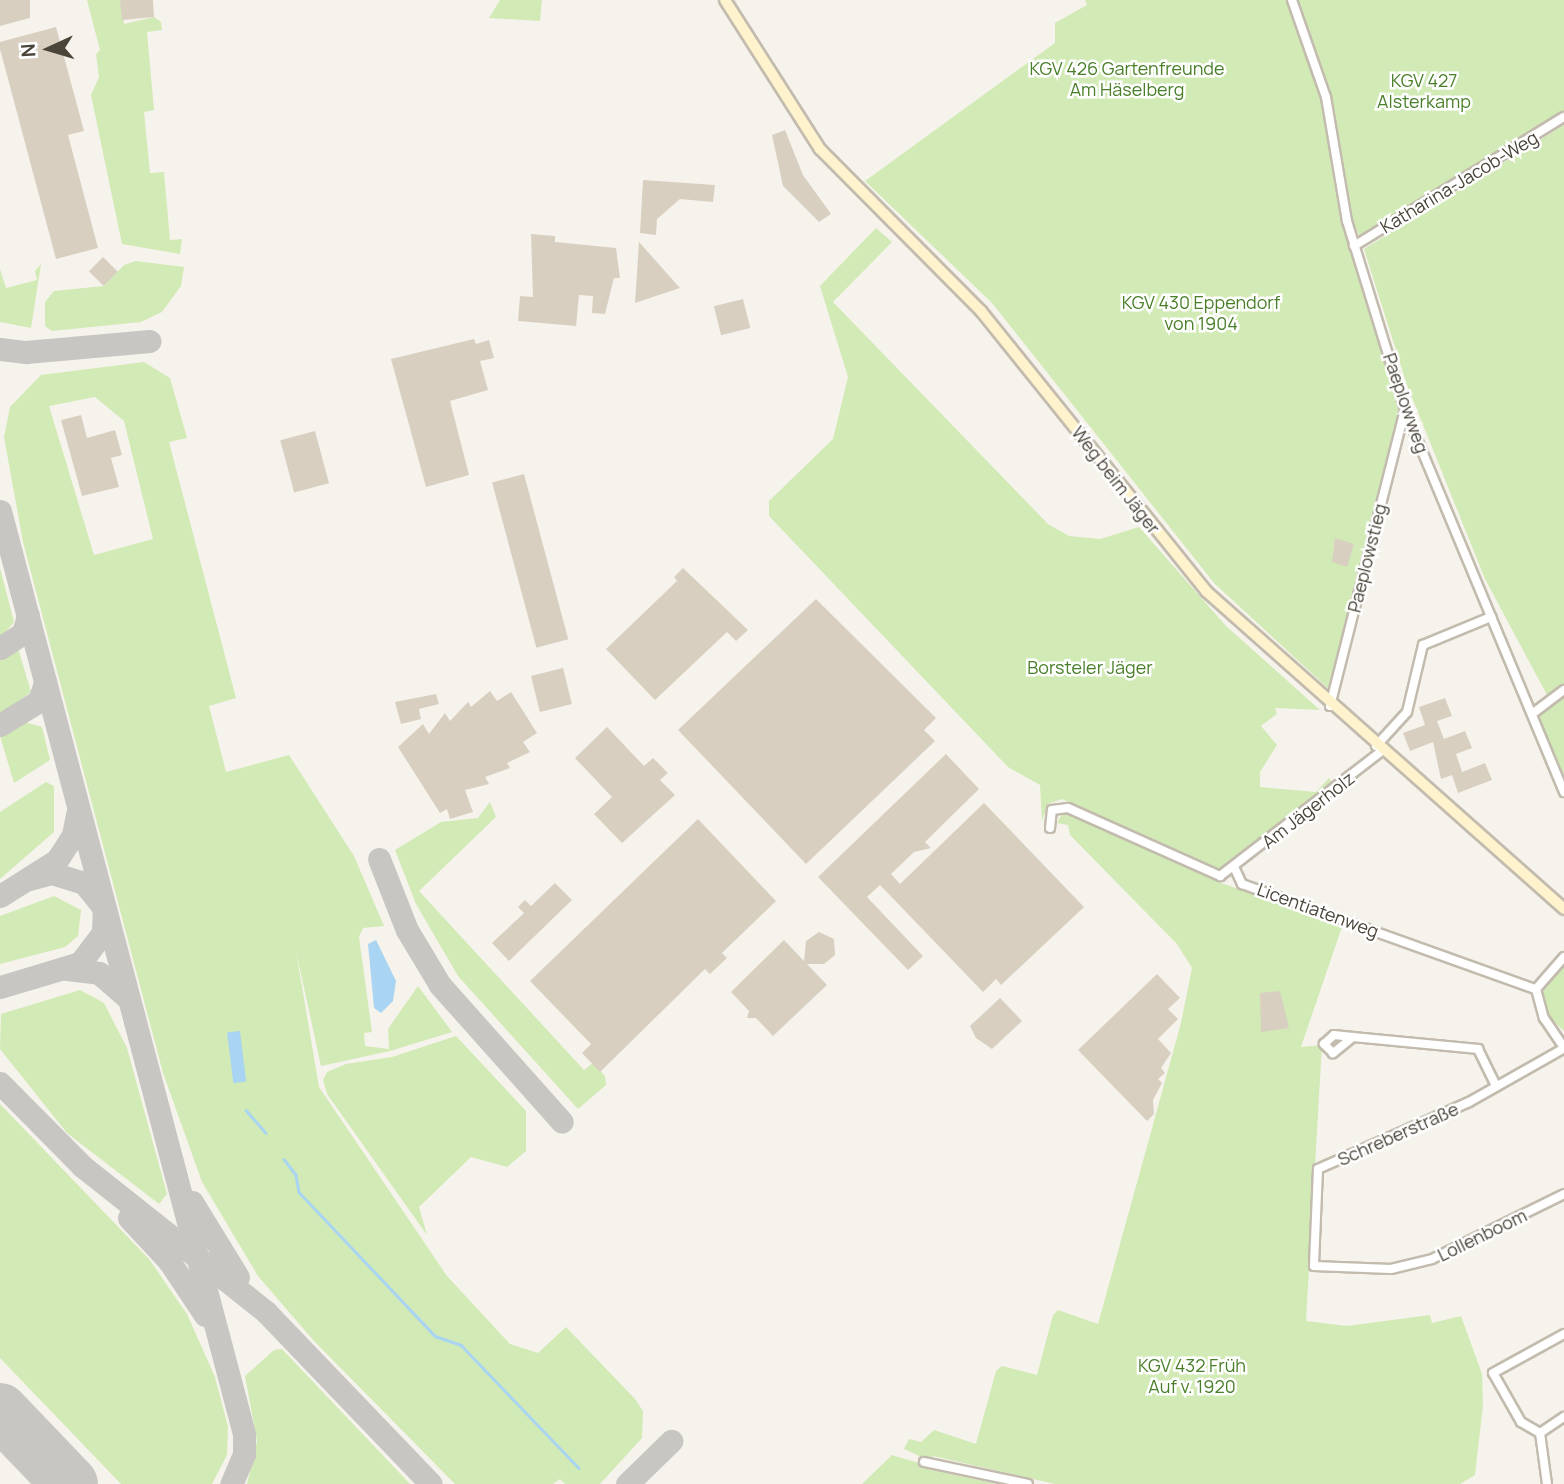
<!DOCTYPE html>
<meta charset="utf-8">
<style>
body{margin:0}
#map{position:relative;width:1564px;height:1484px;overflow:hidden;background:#f6f3ec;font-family:Manrope,sans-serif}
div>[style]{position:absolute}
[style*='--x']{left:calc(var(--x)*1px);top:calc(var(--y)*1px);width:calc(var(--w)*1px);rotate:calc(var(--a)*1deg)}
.green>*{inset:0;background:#d2eab5}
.water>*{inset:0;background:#a9d4f2;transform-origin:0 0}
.stream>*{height:2.5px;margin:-1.25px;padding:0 1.25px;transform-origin:1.25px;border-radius:1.25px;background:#a9d4f2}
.taxiway>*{height:23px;margin:-11.5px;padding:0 11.5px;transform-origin:11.5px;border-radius:11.5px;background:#c8c6c3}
.runway>*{height:56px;margin:-28px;padding:0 28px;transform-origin:28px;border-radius:28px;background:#c8c6c3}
.building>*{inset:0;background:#d8cfc1;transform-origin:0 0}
.roads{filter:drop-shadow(2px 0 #c2bbae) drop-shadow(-2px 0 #c2bbae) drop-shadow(0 2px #c2bbae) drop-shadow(0 -2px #c2bbae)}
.street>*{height:8px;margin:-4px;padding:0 4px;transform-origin:4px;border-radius:4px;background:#fff}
.secondary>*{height:10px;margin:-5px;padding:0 5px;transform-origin:5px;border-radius:5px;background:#fff3cd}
span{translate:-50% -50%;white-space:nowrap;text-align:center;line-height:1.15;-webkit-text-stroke:5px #fff;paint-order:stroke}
.park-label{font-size:18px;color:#4a7f2a}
.street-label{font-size:18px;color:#4b4439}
.north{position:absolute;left:14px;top:14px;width:70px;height:70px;-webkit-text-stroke:5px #fff;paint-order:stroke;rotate:266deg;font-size:19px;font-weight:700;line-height:28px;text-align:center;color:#4b4439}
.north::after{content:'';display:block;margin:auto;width:24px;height:32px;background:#4b4439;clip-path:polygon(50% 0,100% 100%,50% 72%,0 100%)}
</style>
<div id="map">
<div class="green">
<div style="clip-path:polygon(87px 0,120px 0,124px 24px,154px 17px,161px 22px,162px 30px,147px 32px,154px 110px,144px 112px,150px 173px,164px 172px,170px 240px,182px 239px,180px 254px,122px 244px,91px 95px,99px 77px,96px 54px,100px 50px)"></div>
<div style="clip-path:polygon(500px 0,542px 0,540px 21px,489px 18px)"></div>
<div style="clip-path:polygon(1085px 0,1287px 0,1322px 95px,1342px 222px,1399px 409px,1331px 691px,1214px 583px,992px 303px,865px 181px,1055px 43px,1055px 23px,1087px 5px)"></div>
<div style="clip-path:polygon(1296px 0,1564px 0,1564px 111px,1360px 237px,1352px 220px,1329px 95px)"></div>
<div style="clip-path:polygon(1564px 125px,1564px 685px,1548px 697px,1485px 579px,1407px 385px,1364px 249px)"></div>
<div style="clip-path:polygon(876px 228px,892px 242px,833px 302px,1048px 524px,1069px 536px,1100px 539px,1139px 527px,1226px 626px,1320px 710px,1275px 708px,1277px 714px,1261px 726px,1277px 745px,1260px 772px,1260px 787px,1316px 792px,1329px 778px,1334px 785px,1222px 874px,1062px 799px,1048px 804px,1042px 821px,1040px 785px,1008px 767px,769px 516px,769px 501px,833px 439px,848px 377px,820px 286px)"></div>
<div style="clip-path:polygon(136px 261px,184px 267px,181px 286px,162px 312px,141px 322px,52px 331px,45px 326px,45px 302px,54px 291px,104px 286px,124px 265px)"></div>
<div style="clip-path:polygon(41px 264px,31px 328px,0 322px,0 269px,6px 288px,37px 280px,35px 271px)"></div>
<div style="clip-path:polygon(evenodd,144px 362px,170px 378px,187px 438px,169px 442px,236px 698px,209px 706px,226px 772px,289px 755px,354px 856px,384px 926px,363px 928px,359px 937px,372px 1032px,364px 1033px,365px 1046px,389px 1049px,388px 1029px,418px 986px,452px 1032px,390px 1051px,321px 1066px,296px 951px,319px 1087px,447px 1276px,510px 1344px,538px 1353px,566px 1327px,635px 1399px,643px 1411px,642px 1438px,600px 1484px,565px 1484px,560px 1479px,553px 1484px,455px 1484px,314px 1341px,258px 1276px,202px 1182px,163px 1073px,23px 542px,4px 437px,10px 407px,41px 375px,144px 362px,95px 397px,124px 421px,153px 539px,94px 555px,49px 406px,95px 397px)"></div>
<div style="clip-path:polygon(0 568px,14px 622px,0 639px)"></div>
<div style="clip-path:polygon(18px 648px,31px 692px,0 716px,0 656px)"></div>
<div style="clip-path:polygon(1564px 695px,1564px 775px,1538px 714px)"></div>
<div style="clip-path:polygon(25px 722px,42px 727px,50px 760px,14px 783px,0 736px)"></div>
<div style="clip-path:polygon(46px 782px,54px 786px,54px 832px,0 879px,0 812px)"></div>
<div style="clip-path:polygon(490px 802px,496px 817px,419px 891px,584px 1070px,593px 1063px,605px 1076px,606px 1085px,578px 1109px,458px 976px,416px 904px,395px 850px,441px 822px,478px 818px)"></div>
<div style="clip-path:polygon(1064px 810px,1221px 883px,1343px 924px,1301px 1047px,1322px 1045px,1306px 1321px,1347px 1326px,1430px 1315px,1432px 1323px,1461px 1316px,1482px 1374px,1483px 1405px,1475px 1475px,1460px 1484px,1055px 1484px,933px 1456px,928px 1460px,904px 1449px,909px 1439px,921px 1442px,934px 1430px,976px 1444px,996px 1371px,1002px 1366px,1037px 1375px,1053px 1315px,1058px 1310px,1098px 1324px,1181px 1023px,1192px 968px,1177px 944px,1070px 835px,1068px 825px,1057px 823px)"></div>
<div style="clip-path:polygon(54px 896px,81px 910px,78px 936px,65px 947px,0 964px,0 916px)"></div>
<div style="clip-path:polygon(1564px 960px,1564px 1031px,1548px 1016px,1541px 995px)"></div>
<div style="clip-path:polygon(80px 990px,104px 1003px,127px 1048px,167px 1194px,159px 1204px,67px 1133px,0 1049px,1px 1014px)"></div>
<div style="clip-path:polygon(456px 1036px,526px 1111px,526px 1151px,507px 1167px,471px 1157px,419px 1207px,427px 1235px,327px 1094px,323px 1080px,327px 1072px,346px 1064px,392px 1057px)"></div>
<div style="clip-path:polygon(0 1104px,149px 1259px,187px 1314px,215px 1377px,228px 1427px,227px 1455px,212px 1484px,121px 1484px,0 1358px)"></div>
<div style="clip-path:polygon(282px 1349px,410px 1484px,247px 1484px,257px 1441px,245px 1376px,274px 1350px)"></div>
<div style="clip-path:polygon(892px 1455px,922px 1464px,918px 1467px,997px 1484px,862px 1484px)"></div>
</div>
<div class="water">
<div style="clip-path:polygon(376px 940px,396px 981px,393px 1001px,381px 1013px,374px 1008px,368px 944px)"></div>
<div style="left:240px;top:1031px;width:51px;height:13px;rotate:83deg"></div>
</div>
<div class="stream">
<div style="--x:246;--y:1110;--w:30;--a:49"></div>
<div style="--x:284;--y:1159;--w:20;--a:53"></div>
<div style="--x:296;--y:1175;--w:17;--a:80"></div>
<div style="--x:299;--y:1192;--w:198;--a:46.6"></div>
<div style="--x:435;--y:1336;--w:28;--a:19"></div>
<div style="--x:461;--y:1345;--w:170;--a:46.2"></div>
</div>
<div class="taxiway">
<div style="--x:0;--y:349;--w:26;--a:7"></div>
<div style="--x:26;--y:352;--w:124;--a:-5.1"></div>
<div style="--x:0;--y:511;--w:955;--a:75.19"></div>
<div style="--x:244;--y:1434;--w:20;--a:90"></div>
<div style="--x:244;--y:1454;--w:33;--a:113"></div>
<div style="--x:0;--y:648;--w:27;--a:-33"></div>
<div style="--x:23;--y:633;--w:18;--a:-74"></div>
<div style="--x:0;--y:725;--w:46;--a:-31.6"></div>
<div style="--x:39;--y:701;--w:20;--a:-72"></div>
<div style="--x:379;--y:859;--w:76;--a:68.5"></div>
<div style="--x:407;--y:930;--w:64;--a:59"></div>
<div style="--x:440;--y:985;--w:183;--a:48.3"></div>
<div style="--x:0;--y:896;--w:67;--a:-32.3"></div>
<div style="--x:57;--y:860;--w:30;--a:-57"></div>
<div style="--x:73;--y:835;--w:21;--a:-79"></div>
<div style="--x:67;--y:969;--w:32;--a:7"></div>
<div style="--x:99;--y:973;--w:37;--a:41"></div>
<div style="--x:0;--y:987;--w:84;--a:-16.7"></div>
<div style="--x:80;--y:963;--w:39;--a:-53"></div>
<div style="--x:103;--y:932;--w:24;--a:-88"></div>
<div style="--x:104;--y:908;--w:32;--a:-129"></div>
<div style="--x:84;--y:883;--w:34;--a:-163"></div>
<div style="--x:52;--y:873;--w:24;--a:165"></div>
<div style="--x:0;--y:1083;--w:117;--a:45.3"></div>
<div style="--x:82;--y:1166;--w:235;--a:38.4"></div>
<div style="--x:266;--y:1312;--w:238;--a:46.2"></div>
<div style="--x:192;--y:1202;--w:88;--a:58.5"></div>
<div style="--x:129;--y:1218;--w:59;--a:47.1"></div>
<div style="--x:169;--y:1261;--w:65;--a:56.3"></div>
<div style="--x:627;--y:1484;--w:62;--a:-44.3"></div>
</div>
<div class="runway">
<div style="--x:0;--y:1411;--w:101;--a:46.2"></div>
</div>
<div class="building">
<div style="clip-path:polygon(0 0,30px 0,30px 18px,0 26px)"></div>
<div style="clip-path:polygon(120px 0,153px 0,154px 17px,122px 20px)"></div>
<div style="clip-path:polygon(56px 27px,84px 131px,68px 135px,98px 248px,56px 259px,0 49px,0 42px)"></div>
<div style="clip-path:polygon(785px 130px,803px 175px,831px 214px,819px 222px,783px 186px,772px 135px)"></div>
<div style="clip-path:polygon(643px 180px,715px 185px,713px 202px,680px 199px,657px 219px,656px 235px,640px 233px)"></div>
<div style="clip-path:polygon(531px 234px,555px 236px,555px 242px,616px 248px,620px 278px,614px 278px,605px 314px,592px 313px,593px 296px,579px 295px,576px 326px,518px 321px,520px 296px,533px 297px)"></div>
<div style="clip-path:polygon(639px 242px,680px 288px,635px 303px)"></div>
<div style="left:103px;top:257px;width:21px;height:20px;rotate:45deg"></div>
<div style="left:743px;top:299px;width:30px;height:30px;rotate:76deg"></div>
<div style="clip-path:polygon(474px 339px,476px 344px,489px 340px,494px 358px,480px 361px,488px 390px,450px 401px,469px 475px,426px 487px,391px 359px)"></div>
<div style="clip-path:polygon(81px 415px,87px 438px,115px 430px,122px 455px,111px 458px,119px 487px,82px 496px,61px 420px)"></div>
<div style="left:315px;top:431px;width:54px;height:36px;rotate:75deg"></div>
<div style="left:524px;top:474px;width:171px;height:33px;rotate:75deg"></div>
<div style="clip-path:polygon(1335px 538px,1354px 544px,1347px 567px,1332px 562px)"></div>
<div style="clip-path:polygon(683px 568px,748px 630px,736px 641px,727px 632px,655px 700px,606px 649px,677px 581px,674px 577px)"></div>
<div style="clip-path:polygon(816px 599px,936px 718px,924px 730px,935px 741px,806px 864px,678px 730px)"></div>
<div style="left:563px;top:668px;width:37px;height:33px;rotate:76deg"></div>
<div style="clip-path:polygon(490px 691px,497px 701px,511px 692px,537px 733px,523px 742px,530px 752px,507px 763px,510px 768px,485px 777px,489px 784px,465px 790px,473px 812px,450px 819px,447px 809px,440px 813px,398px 747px,423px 724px,429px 734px,445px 713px,450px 721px,468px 702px,471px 707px)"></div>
<div style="clip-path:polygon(436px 694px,439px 704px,419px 709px,421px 719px,401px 724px,395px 702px)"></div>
<div style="clip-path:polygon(1445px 698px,1452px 716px,1437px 721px,1444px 739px,1465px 731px,1472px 748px,1456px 754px,1462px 772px,1485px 763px,1492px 780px,1458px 793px,1452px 775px,1441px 779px,1433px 742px,1410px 751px,1403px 733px,1425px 725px,1419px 707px)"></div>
<div style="clip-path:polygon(607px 727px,644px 766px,653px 758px,668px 773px,660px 780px,675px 795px,622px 843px,594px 814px,612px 797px,575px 758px)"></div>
<div style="clip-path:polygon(946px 754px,979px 789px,925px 842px,931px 848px,914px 852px,891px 874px,900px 884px,984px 803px,1084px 907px,1001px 985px,996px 979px,983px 992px,880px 885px,867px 897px,923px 956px,908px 970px,818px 877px)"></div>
<div style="clip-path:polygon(698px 819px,776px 901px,722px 953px,727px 958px,710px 974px,705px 969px,600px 1072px,582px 1053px,591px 1044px,530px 981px)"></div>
<div style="clip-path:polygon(555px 883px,572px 900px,509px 961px,492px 943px,524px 913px,518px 907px,525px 900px,531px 906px)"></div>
<div style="clip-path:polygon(819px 932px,834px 939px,835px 955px,824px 964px,807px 964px,827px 985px,773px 1036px,756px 1018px,747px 1018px,749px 1011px,731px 992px,784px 940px,804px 961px,806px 941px)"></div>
<div style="clip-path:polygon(1157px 974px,1180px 998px,1168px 1009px,1178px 1019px,1158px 1039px,1171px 1053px,1161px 1068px,1165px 1073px,1158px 1079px,1162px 1083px,1153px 1100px,1154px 1114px,1147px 1121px,1078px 1050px)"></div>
<div style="clip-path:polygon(1280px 991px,1289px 1028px,1261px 1032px,1260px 993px)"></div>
<div style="clip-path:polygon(1000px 998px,1022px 1021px,992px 1049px,976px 1038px,970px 1026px)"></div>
</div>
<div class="roads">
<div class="street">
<div style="--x:1292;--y:0;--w:103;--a:70.7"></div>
<div style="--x:1326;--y:97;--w:126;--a:80.4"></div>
<div style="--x:1347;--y:221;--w:198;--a:72.9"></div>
<div style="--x:1405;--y:410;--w:414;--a:67.4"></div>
<div style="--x:1354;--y:246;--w:246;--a:-31.6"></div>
<div style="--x:1330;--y:706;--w:305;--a:-75.8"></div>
<div style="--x:1532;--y:714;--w:40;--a:-37"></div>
<div style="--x:1376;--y:746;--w:46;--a:-47.6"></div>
<div style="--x:1407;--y:712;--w:69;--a:-76.6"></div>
<div style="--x:1423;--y:645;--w:74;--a:-22.4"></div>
<div style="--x:1050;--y:828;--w:18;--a:-84"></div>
<div style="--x:1052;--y:810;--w:16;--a:-7"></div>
<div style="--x:1068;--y:808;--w:167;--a:24.1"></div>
<div style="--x:1220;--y:876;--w:205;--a:-37.7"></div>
<div style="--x:1235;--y:869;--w:17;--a:65"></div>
<div style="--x:1242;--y:884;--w:312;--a:19.7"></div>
<div style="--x:1564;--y:957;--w:43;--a:131.2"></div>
<div style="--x:1536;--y:989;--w:30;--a:75"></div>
<div style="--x:1544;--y:1018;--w:36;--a:56"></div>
<div style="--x:1334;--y:1035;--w:19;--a:6"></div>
<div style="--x:1353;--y:1037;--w:26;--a:141"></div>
<div style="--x:1333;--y:1053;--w:13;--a:-135"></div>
<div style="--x:1324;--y:1044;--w:13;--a:-42"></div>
<div style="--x:1353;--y:1037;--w:126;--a:5.5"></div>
<div style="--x:1478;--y:1049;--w:39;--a:64"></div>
<div style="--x:1561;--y:1050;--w:106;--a:150.5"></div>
<div style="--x:1469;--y:1102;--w:165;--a:156.1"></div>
<div style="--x:1318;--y:1169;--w:97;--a:92.4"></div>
<div style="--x:1314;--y:1266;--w:77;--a:2.2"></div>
<div style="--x:1391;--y:1269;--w:42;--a:-13.7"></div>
<div style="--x:1432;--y:1259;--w:147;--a:-26.2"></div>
<div style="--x:1540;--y:1433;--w:22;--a:-150"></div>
<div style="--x:1521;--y:1422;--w:56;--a:-119.7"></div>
<div style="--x:1493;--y:1373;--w:81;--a:-28.8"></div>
<div style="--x:1540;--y:1433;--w:51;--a:82.2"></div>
<div style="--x:1540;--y:1433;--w:29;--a:-34"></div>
<div style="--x:924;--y:1462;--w:106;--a:11.9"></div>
</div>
<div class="secondary">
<div style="--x:725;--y:0;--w:177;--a:57.5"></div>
<div style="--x:820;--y:149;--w:228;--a:45.2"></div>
<div style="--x:981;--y:311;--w:359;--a:51.2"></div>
<div style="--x:1206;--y:591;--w:479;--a:41.6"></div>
</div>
</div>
<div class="park-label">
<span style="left:1127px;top:79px">KGV 426 Gartenfreunde<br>Am Häselberg</span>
<span style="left:1424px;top:91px">KGV 427<br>Alsterkamp</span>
<span style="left:1201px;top:313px">KGV 430 Eppendorf<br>von 1904</span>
<span style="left:1090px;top:667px">Borsteler Jäger</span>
<span style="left:1192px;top:1376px">KGV 432 Früh<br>Auf v. 1920</span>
</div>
<div class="street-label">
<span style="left:1459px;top:182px;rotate:-31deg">Katharina-Jacob-Weg</span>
<span style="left:1406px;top:403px;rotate:71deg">Paeplowweg</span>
<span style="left:1116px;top:480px;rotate:52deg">Weg beim Jäger</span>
<span style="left:1367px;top:558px;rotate:-76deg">Paeplowstieg</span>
<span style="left:1308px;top:810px;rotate:-38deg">Am Jägerholz</span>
<span style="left:1318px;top:910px;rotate:20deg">Licentiatenweg</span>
<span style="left:1398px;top:1134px;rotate:-24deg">Schreberstraße</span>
<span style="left:1482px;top:1235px;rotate:-26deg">Lollenboom</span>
</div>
<div class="north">N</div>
</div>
